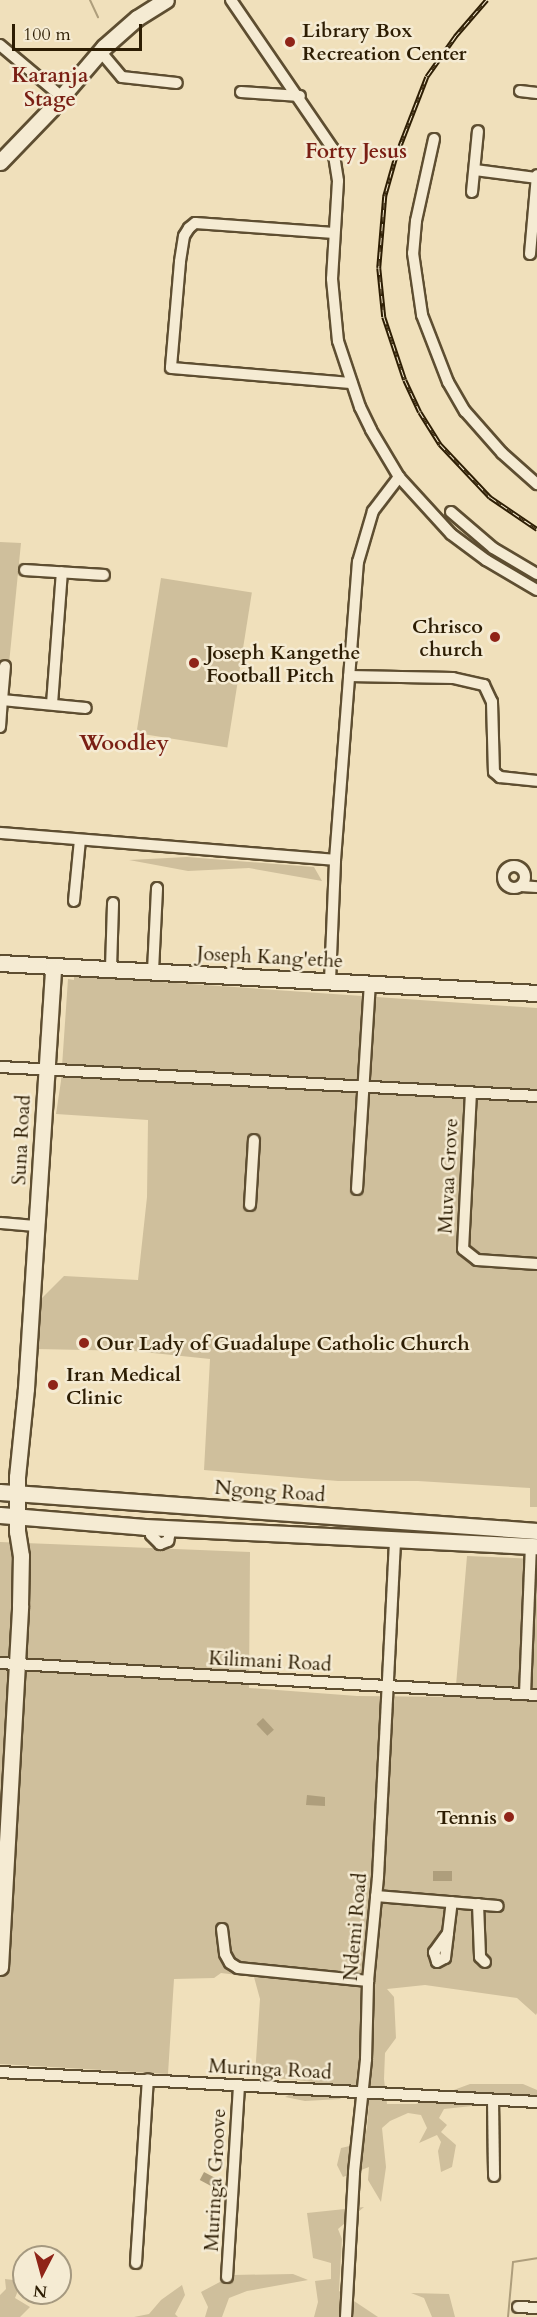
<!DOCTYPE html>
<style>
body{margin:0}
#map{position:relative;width:537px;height:2317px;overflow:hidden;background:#f0e0bb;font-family:Cardo,serif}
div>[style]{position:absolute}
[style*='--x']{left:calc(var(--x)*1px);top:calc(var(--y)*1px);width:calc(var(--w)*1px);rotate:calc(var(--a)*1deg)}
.green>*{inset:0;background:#cfbf9c;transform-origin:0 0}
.water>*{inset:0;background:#ae9e7c;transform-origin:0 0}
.stream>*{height:2px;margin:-1px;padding:0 1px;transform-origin:1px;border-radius:1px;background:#ae9e7c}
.roads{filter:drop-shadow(2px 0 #5e4e31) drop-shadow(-2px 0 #5e4e31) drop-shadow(0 2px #5e4e31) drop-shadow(0 -2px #5e4e31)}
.street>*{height:10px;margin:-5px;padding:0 5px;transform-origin:5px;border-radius:5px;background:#f5ebd3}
.street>.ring{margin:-5px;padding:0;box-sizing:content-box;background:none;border:10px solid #f5ebd3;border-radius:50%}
.secondary>*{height:15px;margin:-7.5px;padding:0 7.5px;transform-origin:7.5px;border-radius:7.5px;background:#f5ebd3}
.rail>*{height:4.5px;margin-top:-2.25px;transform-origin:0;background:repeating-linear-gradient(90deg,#f5ebd3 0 7px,#2d1d03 0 14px);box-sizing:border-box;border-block:2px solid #2d1d03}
.dots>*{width:16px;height:16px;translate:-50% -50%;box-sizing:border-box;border:3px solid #f5ebd3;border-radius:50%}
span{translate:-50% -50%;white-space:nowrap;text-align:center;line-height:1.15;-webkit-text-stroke:5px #f5ebd3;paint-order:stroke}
.poi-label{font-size:20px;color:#2d1d03;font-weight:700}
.left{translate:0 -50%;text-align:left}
.right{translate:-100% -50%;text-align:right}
.street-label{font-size:20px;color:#2d1d03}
.neighbourhood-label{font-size:21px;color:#7a1f14;font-weight:700}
.quarter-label{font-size:22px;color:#7a1f14;font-weight:700}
.north{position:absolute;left:12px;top:2245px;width:60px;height:60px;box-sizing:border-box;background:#f5ebd3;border:2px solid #a59980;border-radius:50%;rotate:186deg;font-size:16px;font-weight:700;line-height:24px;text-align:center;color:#2d1d03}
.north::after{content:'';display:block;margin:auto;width:21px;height:27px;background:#8f2418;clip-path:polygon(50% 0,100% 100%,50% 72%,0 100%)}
.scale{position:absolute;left:12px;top:24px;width:130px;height:27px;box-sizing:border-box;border:3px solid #2d1d03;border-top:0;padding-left:8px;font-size:18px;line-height:21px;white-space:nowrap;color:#2d1d03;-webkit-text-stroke:4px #f5ebd3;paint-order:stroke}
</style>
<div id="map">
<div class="green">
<div style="clip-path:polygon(0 542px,21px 543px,5px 704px,0 703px)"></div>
<div style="left:161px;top:578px;width:92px;height:157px;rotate:9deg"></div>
<div style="clip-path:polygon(187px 857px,314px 867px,322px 881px,249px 868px,188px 871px,129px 860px)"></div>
<div style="clip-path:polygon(74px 976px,537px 1008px,537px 1507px,530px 1507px,530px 1488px,418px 1481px,338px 1481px,204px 1470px,210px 1359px,134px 1351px,36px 1349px,41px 1299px,64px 1276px,138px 1280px,147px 1197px,148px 1120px,56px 1114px,61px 1081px,68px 979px,74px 980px)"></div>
<div style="clip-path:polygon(0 1542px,250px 1552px,249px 1688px,357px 1696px,455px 1697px,467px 1556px,537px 1559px,537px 2013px,536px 2015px,517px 1998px,425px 1985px,387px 1989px,394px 1997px,396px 2038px,385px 2053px,384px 2079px,387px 2104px,416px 2104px,470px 2084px,523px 2084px,537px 2090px,537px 2099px,444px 2109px,439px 2118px,447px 2125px,441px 2132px,456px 2145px,452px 2167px,441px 2172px,438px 2151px,441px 2142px,437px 2135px,419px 2143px,427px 2128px,421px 2115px,408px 2113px,390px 2121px,382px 2128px,386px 2167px,381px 2202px,368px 2180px,369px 2167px,343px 2177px,337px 2165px,341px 2148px,363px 2143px,367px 2128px,370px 2087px,351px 2085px,340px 2099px,305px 2101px,285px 2097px,315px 2082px,255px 2076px,260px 1999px,254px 1977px,221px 1973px,214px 1978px,174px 1979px,168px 2074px,0 2064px)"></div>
<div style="clip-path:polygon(364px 2207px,338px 2229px,342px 2239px,339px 2291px,378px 2317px,314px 2317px,318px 2302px,315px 2281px,331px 2279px,331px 2263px,313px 2258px,307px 2213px)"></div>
<div style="clip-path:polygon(293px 2274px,308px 2280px,247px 2291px,229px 2298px,222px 2317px,205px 2317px,208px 2307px,201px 2292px,233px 2275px)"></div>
<div style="clip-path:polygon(5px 2279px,22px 2281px,15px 2298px,30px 2307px,20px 2317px,0 2317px,0 2295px,6px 2289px)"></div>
<div style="clip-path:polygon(182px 2285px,185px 2295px,175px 2314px,178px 2317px,134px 2317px,149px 2314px,161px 2300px)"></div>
<div style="clip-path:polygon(411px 2293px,449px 2294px,455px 2317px,432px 2317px,424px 2298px)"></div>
</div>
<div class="water">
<div style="left:263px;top:1718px;width:16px;height:9px;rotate:47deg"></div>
<div style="clip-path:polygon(307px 1795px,325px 1797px,325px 1806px,306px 1805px)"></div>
<div style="left:433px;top:1871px;width:19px;height:10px"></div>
<div style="left:204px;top:2172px;width:17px;height:9px;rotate:28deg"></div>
</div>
<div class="stream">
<div style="--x:90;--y:0;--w:19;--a:65"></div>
<div style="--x:508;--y:2317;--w:55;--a:-84.8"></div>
<div style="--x:513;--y:2262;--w:24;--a:-9"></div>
</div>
<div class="roads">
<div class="street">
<div style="--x:231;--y:0;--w:181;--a:55.6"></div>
<div style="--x:333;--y:149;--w:32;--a:81"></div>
<div style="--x:338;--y:181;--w:98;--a:93.5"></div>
<div style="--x:332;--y:279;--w:62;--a:84.5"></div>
<div style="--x:338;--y:341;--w:70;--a:71.6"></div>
<div style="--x:360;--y:407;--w:25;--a:64"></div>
<div style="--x:371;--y:430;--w:55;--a:59.2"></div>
<div style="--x:399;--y:477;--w:77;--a:47.6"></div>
<div style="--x:451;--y:534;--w:44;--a:36.6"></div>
<div style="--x:486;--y:560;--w:59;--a:30.5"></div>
<div style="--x:0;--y:45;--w:81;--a:40"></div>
<div style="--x:100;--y:51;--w:34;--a:50"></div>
<div style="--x:122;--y:77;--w:55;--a:6.2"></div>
<div style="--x:520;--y:91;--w:17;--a:7"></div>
<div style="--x:241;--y:92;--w:59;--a:3.9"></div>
<div style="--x:434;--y:139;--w:84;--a:102.4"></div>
<div style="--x:416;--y:221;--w:32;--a:95"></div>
<div style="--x:413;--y:253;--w:63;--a:81.7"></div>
<div style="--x:422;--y:315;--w:72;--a:68.8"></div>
<div style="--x:448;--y:382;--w:34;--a:60"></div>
<div style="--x:465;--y:411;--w:56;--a:48.6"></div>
<div style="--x:502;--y:453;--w:47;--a:41.5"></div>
<div style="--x:475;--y:170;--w:63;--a:7.4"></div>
<div style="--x:472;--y:192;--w:61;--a:-84.4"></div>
<div style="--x:334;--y:233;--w:139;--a:-175.9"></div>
<div style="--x:195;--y:223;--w:8;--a:140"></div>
<div style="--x:189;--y:228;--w:9;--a:122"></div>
<div style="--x:184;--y:236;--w:26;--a:99"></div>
<div style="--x:180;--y:262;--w:106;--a:94.9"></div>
<div style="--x:171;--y:368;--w:181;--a:4.8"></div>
<div style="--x:530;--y:254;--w:79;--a:-84.9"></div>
<div style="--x:451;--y:512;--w:55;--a:40.6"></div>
<div style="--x:493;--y:548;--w:51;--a:30.6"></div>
<div style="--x:25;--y:570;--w:79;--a:3.6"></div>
<div style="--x:349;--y:676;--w:104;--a:1.1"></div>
<div style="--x:453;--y:678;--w:32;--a:13"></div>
<div style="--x:484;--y:685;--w:19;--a:65"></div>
<div style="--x:492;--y:702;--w:70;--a:88.4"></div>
<div style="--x:494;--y:772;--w:8;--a:40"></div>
<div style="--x:500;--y:777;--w:37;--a:6"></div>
<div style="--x:2;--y:700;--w:34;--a:-85"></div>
<div style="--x:52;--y:704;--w:132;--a:-85.7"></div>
<div style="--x:0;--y:727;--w:27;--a:-86"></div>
<div style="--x:2;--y:700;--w:84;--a:5.4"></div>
<div style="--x:0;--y:833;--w:336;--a:4.6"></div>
<div class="ring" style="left:503px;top:866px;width:12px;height:12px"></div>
<div style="--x:521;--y:886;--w:16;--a:4"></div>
<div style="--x:74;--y:901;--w:61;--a:-84.4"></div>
<div style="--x:111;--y:968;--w:65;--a:-88.2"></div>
<div style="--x:153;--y:971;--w:83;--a:-87.2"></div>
<div style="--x:330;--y:981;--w:121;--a:-87.6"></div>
<div style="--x:335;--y:860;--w:299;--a:-85.6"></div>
<div style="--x:358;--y:562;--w:53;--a:-73.6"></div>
<div style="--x:373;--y:511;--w:43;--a:-52.6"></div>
<div style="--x:0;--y:1067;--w:538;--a:3.09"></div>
<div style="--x:471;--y:1092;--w:157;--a:92.9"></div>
<div style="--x:463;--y:1249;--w:18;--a:38"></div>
<div style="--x:477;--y:1260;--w:60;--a:3.8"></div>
<div style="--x:357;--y:1189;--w:206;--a:-86.4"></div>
<div style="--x:250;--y:1205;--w:65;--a:-86.5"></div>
<div style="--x:0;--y:1223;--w:36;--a:5"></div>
<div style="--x:152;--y:1527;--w:8;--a:97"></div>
<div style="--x:151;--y:1535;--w:13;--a:45"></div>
<div style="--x:160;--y:1544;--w:9;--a:-21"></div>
<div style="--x:168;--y:1541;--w:13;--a:-77"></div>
<div style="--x:0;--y:1663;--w:538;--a:3.41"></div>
<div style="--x:525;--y:1694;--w:148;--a:-87.7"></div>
<div style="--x:376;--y:1896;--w:122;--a:4.7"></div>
<div style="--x:478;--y:1904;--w:53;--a:87.8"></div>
<div style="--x:480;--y:1957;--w:7;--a:45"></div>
<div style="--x:222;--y:1929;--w:25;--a:83"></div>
<div style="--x:225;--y:1954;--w:10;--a:61"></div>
<div style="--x:230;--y:1963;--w:9;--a:32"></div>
<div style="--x:238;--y:1968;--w:131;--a:5.7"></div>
<div style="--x:448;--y:1933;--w:24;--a:126"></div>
<div style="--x:434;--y:1952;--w:10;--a:73"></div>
<div style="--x:437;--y:1962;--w:9;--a:-27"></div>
<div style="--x:445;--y:1958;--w:25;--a:-83"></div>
<div style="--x:448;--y:1933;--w:31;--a:-83"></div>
<div style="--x:0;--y:2072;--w:538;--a:3.2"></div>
<div style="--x:493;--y:2100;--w:76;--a:89.2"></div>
<div style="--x:136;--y:2263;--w:184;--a:-86.3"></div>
<div style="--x:227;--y:2277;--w:192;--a:-86.4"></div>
<div style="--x:518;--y:2307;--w:19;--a:3"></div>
<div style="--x:346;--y:2317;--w:145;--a:-86.8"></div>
<div style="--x:354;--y:2172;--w:114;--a:-83.9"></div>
<div style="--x:366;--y:2059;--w:78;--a:-88.5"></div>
<div style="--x:368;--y:1981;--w:104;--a:-84.5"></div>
<div style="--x:378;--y:1877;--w:338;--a:-87.1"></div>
</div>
<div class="secondary">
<div style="--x:0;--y:162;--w:74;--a:-46.1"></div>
<div style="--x:51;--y:109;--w:82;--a:-49.5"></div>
<div style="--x:104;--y:47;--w:44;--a:-41.3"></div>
<div style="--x:137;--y:18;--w:34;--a:-32"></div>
<div style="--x:0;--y:963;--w:538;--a:3.2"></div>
<div style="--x:0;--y:1492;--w:538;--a:4.15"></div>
<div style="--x:0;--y:1515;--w:145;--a:4.7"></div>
<div style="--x:145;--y:1527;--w:392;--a:2.8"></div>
<div style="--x:0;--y:1967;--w:362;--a:-86.8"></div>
<div style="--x:20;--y:1606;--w:50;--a:-88.9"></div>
<div style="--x:21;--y:1556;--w:24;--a:-99"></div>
<div style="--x:17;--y:1532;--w:55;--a:-90"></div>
<div style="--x:17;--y:1477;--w:89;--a:-84.2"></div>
<div style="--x:26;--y:1388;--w:422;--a:-86.3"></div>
</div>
</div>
<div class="rail">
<div style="--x:487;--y:0;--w:48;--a:130.7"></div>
<div style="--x:456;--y:36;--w:50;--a:125.3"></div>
<div style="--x:427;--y:77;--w:86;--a:111.2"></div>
<div style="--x:396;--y:157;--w:41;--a:105.8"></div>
<div style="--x:385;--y:196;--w:72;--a:94.8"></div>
<div style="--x:379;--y:268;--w:49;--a:84.2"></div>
<div style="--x:384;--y:317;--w:66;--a:71.6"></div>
<div style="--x:405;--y:380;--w:35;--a:65"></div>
<div style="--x:420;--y:412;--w:38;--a:58"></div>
<div style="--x:440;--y:444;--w:73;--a:46.7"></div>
<div style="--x:490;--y:497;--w:57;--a:34.2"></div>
</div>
<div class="dots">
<div style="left:290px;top:42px;background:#8f2418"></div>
<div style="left:495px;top:637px;background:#8f2418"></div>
<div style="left:194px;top:663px;background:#8f2418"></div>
<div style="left:84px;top:1343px;background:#8f2418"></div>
<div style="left:53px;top:1385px;background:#8f2418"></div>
<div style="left:509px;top:1817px;background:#8f2418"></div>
</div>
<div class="poi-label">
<span class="left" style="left:302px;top:42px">Library Box<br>Recreation Center</span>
<span class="right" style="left:483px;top:638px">Chrisco<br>church</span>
<span class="left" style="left:206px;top:664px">Joseph Kangethe<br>Football Pitch</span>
<span class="left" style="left:96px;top:1343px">Our Lady of Guadalupe Catholic Church</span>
<span class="left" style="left:66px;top:1386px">Iran Medical<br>Clinic</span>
<span class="right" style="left:497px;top:1817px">Tennis</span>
</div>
<div class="street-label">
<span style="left:270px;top:957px;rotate:3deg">Joseph Kang'ethe</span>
<span style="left:21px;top:1140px;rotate:-87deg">Suna Road</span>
<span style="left:448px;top:1176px;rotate:-87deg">Muvaa Grove</span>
<span style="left:270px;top:1491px;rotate:4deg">Ngong Road</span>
<span style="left:270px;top:1661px;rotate:3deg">Kilimani Road</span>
<span style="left:355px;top:1927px;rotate:-85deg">Ndemi Road</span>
<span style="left:270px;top:2069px;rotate:3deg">Muringa Road</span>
<span style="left:215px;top:2180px;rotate:-87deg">Muringa Groove</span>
</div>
<div class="neighbourhood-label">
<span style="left:50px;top:88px">Karanja<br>Stage</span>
<span style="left:356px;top:152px">Forty Jesus</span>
</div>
<div class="quarter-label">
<span style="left:124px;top:744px">Woodley</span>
</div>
<div class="north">N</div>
<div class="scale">100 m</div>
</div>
